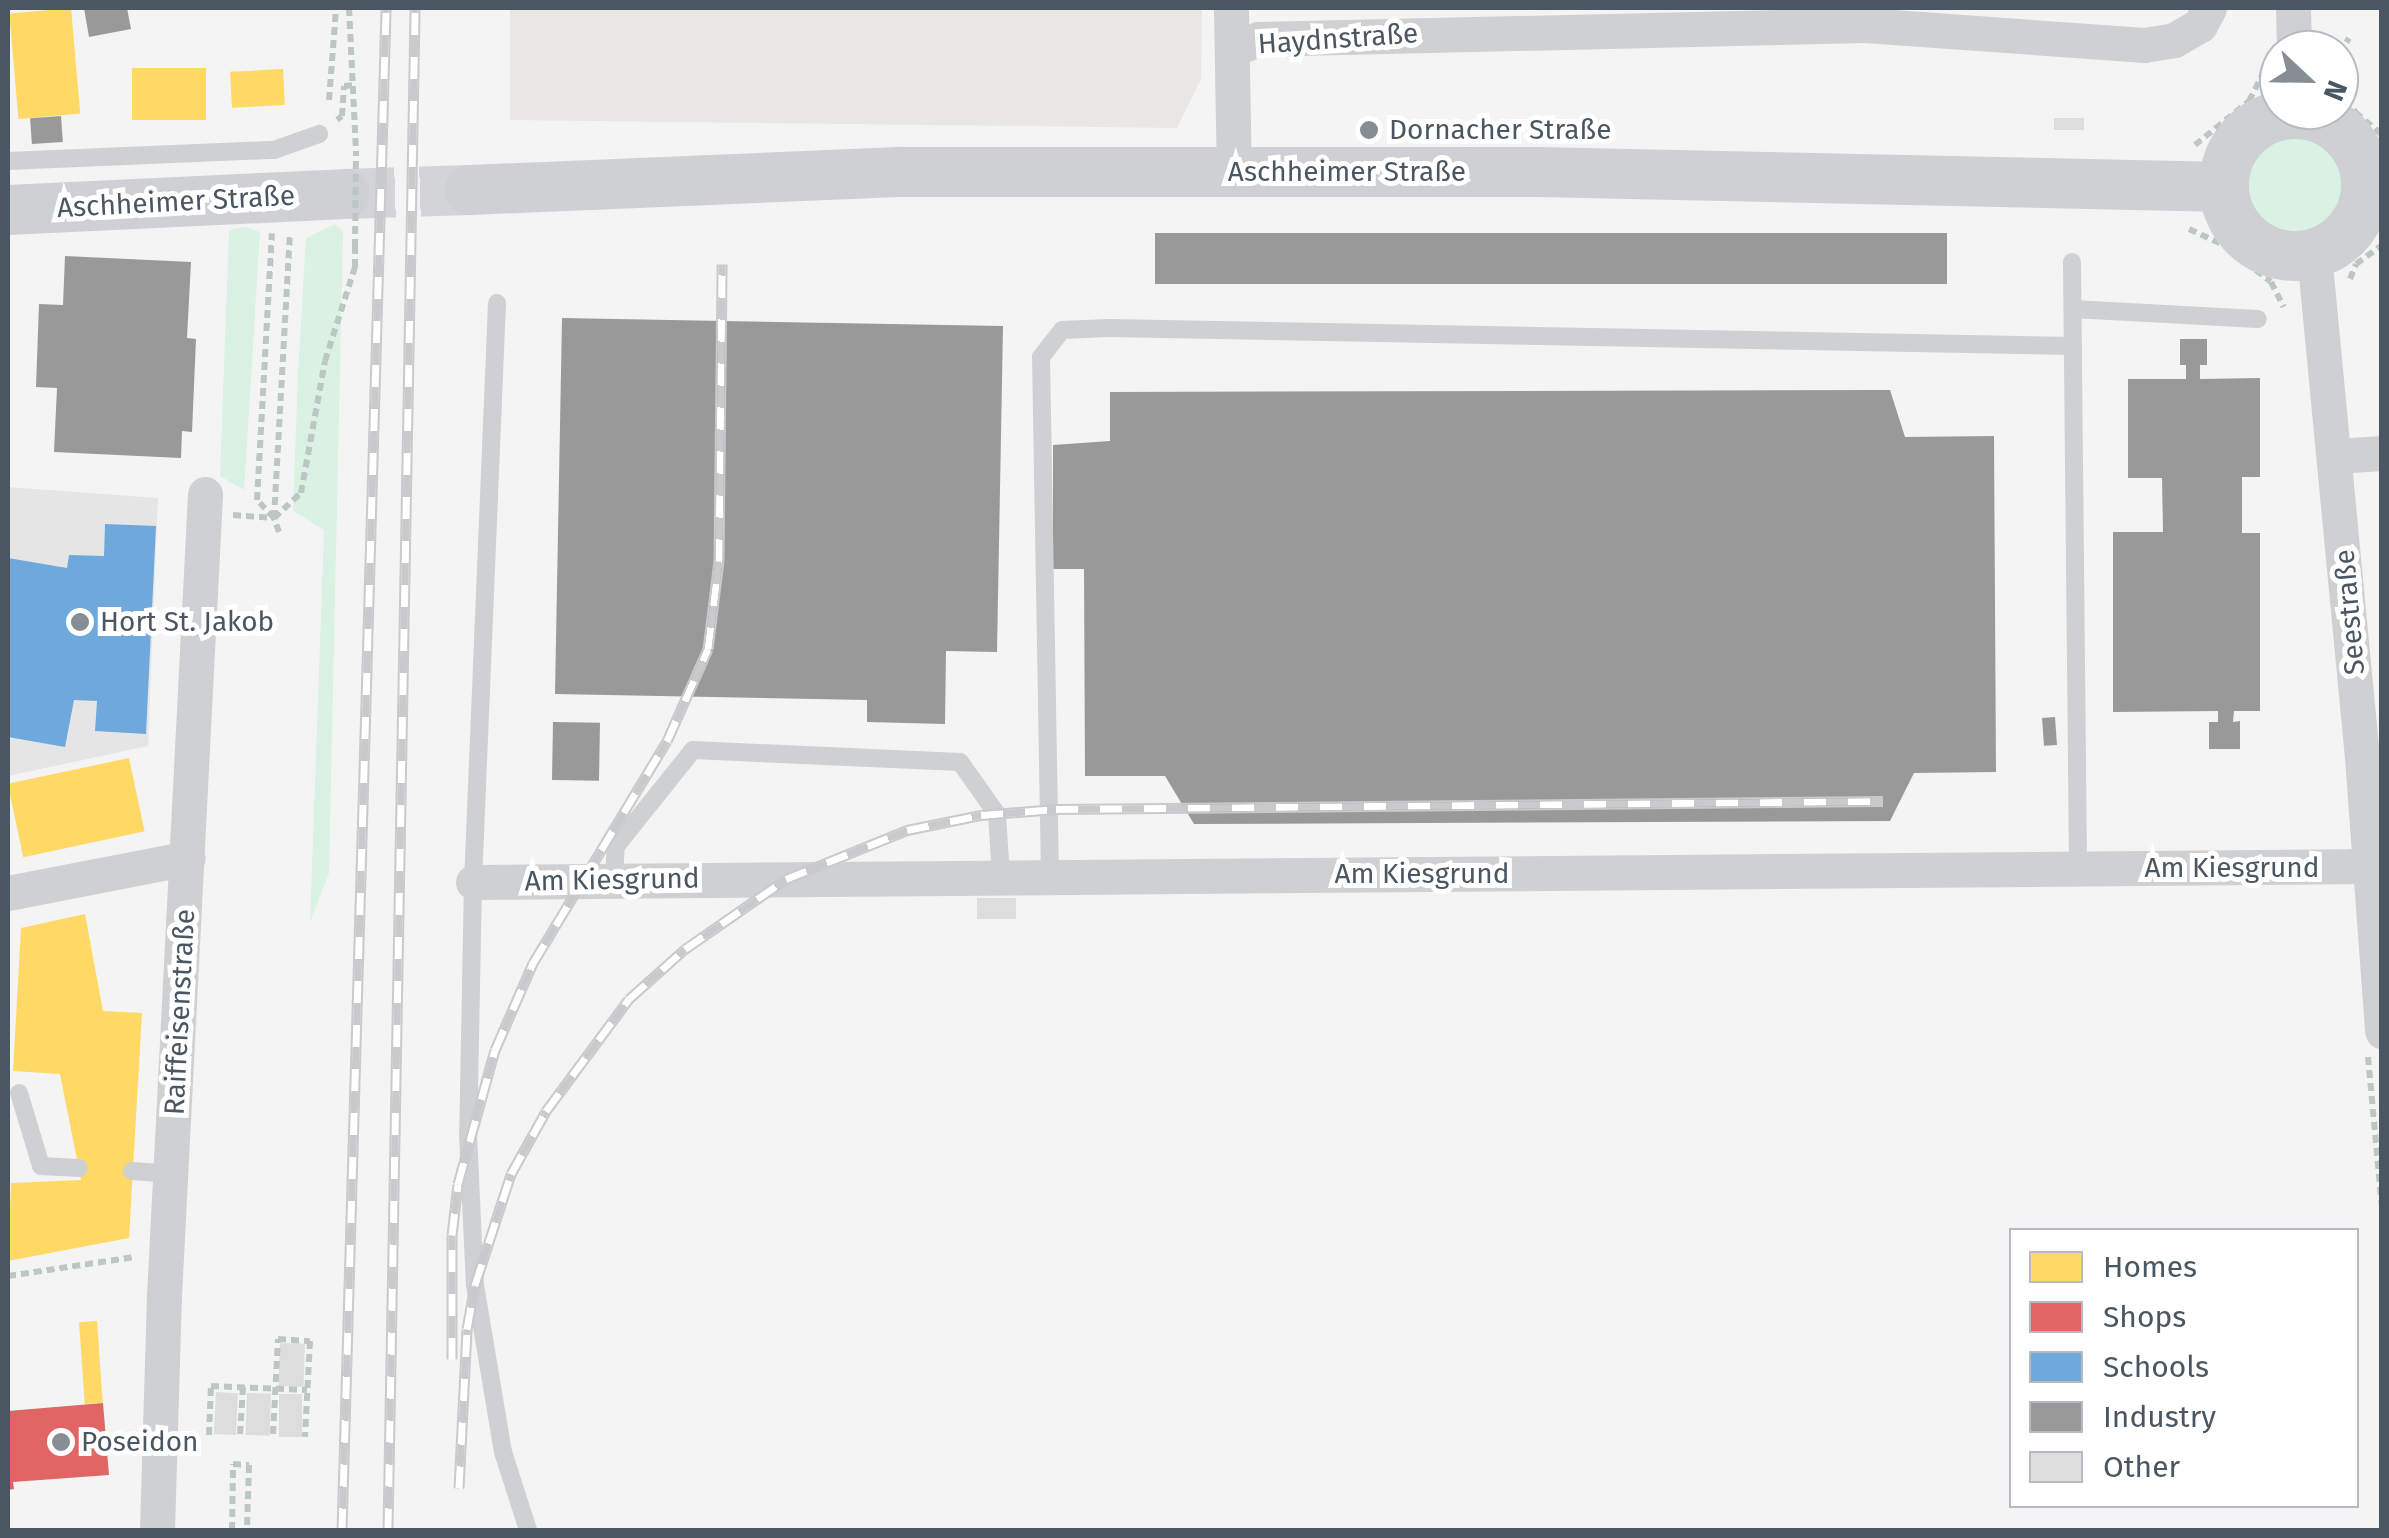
<!DOCTYPE html>
<meta charset="utf-8">
<style>
body{margin:0}
#map{position:relative;width:2389px;height:1538px;overflow:hidden;background:#f4f4f4;font-family:"Fira Sans",sans-serif}
div>[style]{position:absolute}
[style*='--x']{left:calc(var(--x)*1px);top:calc(var(--y)*1px);width:calc(var(--w)*1px);rotate:calc(var(--a)*1deg)}
.commercial>*{inset:0;background:#e8e7e3}
.education>*{inset:0;background:#e6e5e6}
.green>*{inset:0;background:#d9f2e3}
.round{border-radius:50%}
.homes>*{inset:0;background:#ffd966;transform-origin:0 0}
.shops>*{inset:0;background:#e06666}
.schools>*{inset:0;background:#6fa8dc}
.industry>*{inset:0;background:#999;transform-origin:0 0}
.building>*{inset:0;background:#ddddde;transform-origin:0 0}
.secondary-tunnel>*{height:50px;margin-top:-25px;transform-origin:0;background:repeating-linear-gradient(90deg,#d2d4d7 0 50px,transparent 0 75px)}
.path>*{height:6px;margin-top:-3px;transform-origin:0;background:repeating-linear-gradient(90deg,#bcc7c4 0 8px,transparent 0 13px)}
.service>*{height:18px;margin:-9px;padding:0 9px;transform-origin:9px;border-radius:9px;background:#ced0d2}
.minor>*{height:35px;margin:-17.5px;padding:0 17.5px;transform-origin:17.5px;border-radius:17.5px;background:#ced0d2}
.secondary>*{height:50px;margin:-25px;padding:0 25px;transform-origin:25px;border-radius:25px;background:#ced0d4}
.secondary>.ring{margin:-25px;padding:0;box-sizing:content-box;background:none;border:50px solid #ced0d4;border-radius:50%}
.rail>*{height:11px;margin-top:-5.5px;transform-origin:0;background:repeating-linear-gradient(90deg,#fff 0 22px,#c9cacc 0 44px);box-sizing:border-box;border-block:2px solid #c9cacc}
.path-bridge>*{height:6px;margin-top:-3px;transform-origin:0;background:repeating-linear-gradient(90deg,#bcc7c4 0 8px,transparent 0 13px)}
.dots>*{width:28px;height:28px;translate:-50% -50%;box-sizing:border-box;border:5px solid #fff;border-radius:50%}
span{translate:-50% -50%;white-space:nowrap;text-align:center;line-height:1.15;-webkit-text-stroke:10px #fff;paint-order:stroke}
.street-label{font-size:28px;color:#4a5661}
.poi-label{font-size:28px;color:#4a5661}
.left{translate:0 -50%;text-align:left}
.frame{position:absolute;inset:0;border:10px solid #4a5661;pointer-events:none}
.legend{position:absolute;left:2009px;top:1228px;width:350px;height:280px;box-sizing:border-box;background:#fff;border:2px solid #b7bbc0;margin:0;padding:12px 18px;list-style:none;font-size:30px;color:#4a5661}
.legend li{display:flex;align-items:center;gap:20px;height:50px}
.legend b{width:50px;border:2px solid #b7bbc0}
.north{position:absolute;left:2259px;top:30px;width:100px;height:100px;box-sizing:border-box;background:#fff;border:2px solid #b7bbc0;border-radius:50%;rotate:112deg;font-size:28px;font-weight:700;line-height:40px;text-align:center;color:#4a5661}
.north::after{content:'';display:block;margin:auto;width:35px;height:45px;background:#868d94;clip-path:polygon(50% 0,100% 100%,50% 72%,0 100%)}
</style>
<div id="map">
<div class="commercial">
<div style="clip-path:polygon(510px 8px,1202px 8px,1201px 79px,1177px 128px,510px 120px)"></div>
</div>
<div class="education">
<div style="clip-path:polygon(8px 487px,158px 498px,148px 746px,8px 776px)"></div>
</div>
<div class="green">
<div class="round" style="left:2248px;top:134px;width:98px;height:98px"></div>
<div style="clip-path:polygon(335px 224px,343px 231px,329px 873px,310px 922px,324px 530px,293px 511px,298px 373px,306px 238px)"></div>
<div style="clip-path:polygon(245px 227px,260px 232px,244px 490px,220px 476px,229px 230px)"></div>
</div>
<div class="homes">
<div style="left:71px;top:8px;width:106px;height:62px;rotate:85deg"></div>
<div style="left:206px;top:68px;width:52px;height:74px;rotate:90deg"></div>
<div style="left:283px;top:69px;width:36px;height:53px;rotate:87deg"></div>
<div style="left:129px;top:758px;width:75px;height:124px;rotate:78deg"></div>
<div style="clip-path:polygon(85px 914px,103px 1011px,142px 1013px,129px 1238px,8px 1261px,11px 1183px,81px 1180px,60px 1074px,13px 1071px,21px 928px)"></div>
<div style="left:97px;top:1321px;width:82px;height:18px;rotate:86deg"></div>
</div>
<div class="shops">
<div style="clip-path:polygon(103px 1403px,109px 1475px,13px 1482px,14px 1489px,8px 1490px,8px 1411px)"></div>
</div>
<div class="schools">
<div style="clip-path:polygon(105px 524px,156px 526px,146px 734px,95px 731px,97px 701px,74px 700px,65px 747px,8px 737px,8px 558px,67px 568px,69px 555px,104px 556px)"></div>
</div>
<div class="industry">
<div style="clip-path:polygon(84px 8px,127px 8px,131px 29px,89px 37px)"></div>
<div style="left:61px;top:116px;width:26px;height:31px;rotate:86deg"></div>
<div style="left:1947px;top:233px;width:51px;height:792px;rotate:90deg"></div>
<div style="clip-path:polygon(65px 256px,191px 262px,187px 338px,196px 339px,192px 432px,182px 431px,181px 458px,54px 452px,57px 388px,36px 387px,39px 304px,63px 305px)"></div>
<div style="clip-path:polygon(562px 318px,1003px 326px,997px 652px,946px 651px,945px 724px,867px 722px,867px 700px,555px 694px)"></div>
<div style="clip-path:polygon(2180px 339px,2207px 339px,2207px 365px,2200px 365px,2200px 379px,2260px 378px,2260px 477px,2242px 477px,2242px 533px,2260px 533px,2260px 711px,2234px 711px,2233px 722px,2240px 721px,2240px 749px,2209px 749px,2209px 722px,2218px 722px,2218px 711px,2113px 712px,2113px 532px,2163px 532px,2162px 478px,2128px 478px,2128px 379px,2186px 379px,2186px 365px,2180px 365px)"></div>
<div style="clip-path:polygon(1890px 390px,1905px 437px,1994px 436px,1996px 772px,1914px 773px,1890px 821px,1194px 824px,1165px 776px,1085px 776px,1084px 569px,1053px 569px,1053px 445px,1110px 441px,1110px 392px)"></div>
<div style="left:2055px;top:717px;width:28px;height:13px;rotate:86deg"></div>
<div style="left:553px;top:722px;width:47px;height:58px;rotate:1deg"></div>
</div>
<div class="building">
<div style="left:2054px;top:118px;width:30px;height:12px"></div>
<div style="left:1016px;top:898px;width:21px;height:39px;rotate:90deg"></div>
<div style="left:280px;top:1343px;width:25px;height:43px;rotate:2deg"></div>
<div style="left:216px;top:1392px;width:22px;height:42px;rotate:3deg"></div>
<div style="left:247px;top:1393px;width:24px;height:42px;rotate:2deg"></div>
<div style="left:279px;top:1394px;width:23px;height:43px"></div>
</div>
<div class="secondary-tunnel">
<div style="--x:345;--y:194;--w:125;--a:-1.8"></div>
</div>
<div class="path">
<div style="--x:349;--y:8;--w:143;--a:87.2"></div>
<div style="--x:2339;--y:53;--w:18;--a:-56"></div>
<div style="--x:2339;--y:88;--w:29;--a:56"></div>
<div style="--x:2355;--y:112;--w:35;--a:40"></div>
<div style="--x:329;--y:100;--w:92;--a:-85.6"></div>
<div style="--x:337;--y:120;--w:6;--a:-39"></div>
<div style="--x:342;--y:116;--w:30;--a:-86"></div>
<div style="--x:344;--y:86;--w:11;--a:-5"></div>
<div style="--x:2195;--y:145;--w:70;--a:-39.2"></div>
<div style="--x:2249;--y:101;--w:34;--a:-63"></div>
<div style="--x:2264;--y:71;--w:9;--a:-6"></div>
<div style="--x:2189;--y:229;--w:40;--a:25"></div>
<div style="--x:2225;--y:246;--w:58;--a:38"></div>
<div style="--x:2271;--y:282;--w:28;--a:63"></div>
<div style="--x:2350;--y:279;--w:16;--a:-68"></div>
<div style="--x:2356;--y:264;--w:32;--a:-36"></div>
<div style="--x:233;--y:515;--w:41;--a:4.2"></div>
<div style="--x:274;--y:518;--w:25;--a:-133"></div>
<div style="--x:257;--y:500;--w:267;--a:-86.8"></div>
<div style="--x:274;--y:518;--w:285;--a:-86.8"></div>
<div style="--x:279;--y:532;--w:15;--a:-110"></div>
<div style="--x:274;--y:518;--w:37;--a:-43"></div>
<div style="--x:301;--y:493;--w:134;--a:-79.7"></div>
<div style="--x:325;--y:361;--w:99;--a:-72.3"></div>
<div style="--x:355;--y:267;--w:20;--a:-90"></div>
<div style="--x:2368;--y:1057;--w:153;--a:84.7"></div>
<div style="--x:8;--y:1276;--w:128;--a:-8.5"></div>
<div style="--x:240;--y:1434;--w:47;--a:-86.3"></div>
<div style="--x:273;--y:1434;--w:95;--a:-87"></div>
<div style="--x:278;--y:1339;--w:32;--a:4"></div>
<div style="--x:310;--y:1341;--w:96;--a:93"></div>
<div style="--x:209;--y:1435;--w:49;--a:-87.7"></div>
<div style="--x:211;--y:1386;--w:96;--a:2.4"></div>
<div style="--x:232;--y:1530;--w:66;--a:-89.1"></div>
<div style="--x:233;--y:1464;--w:16;--a:4"></div>
<div style="--x:249;--y:1465;--w:65;--a:91.8"></div>
</div>
<div class="service">
<div style="--x:8;--y:161;--w:266;--a:-2.4"></div>
<div style="--x:274;--y:150;--w:48;--a:-19.6"></div>
<div style="--x:2072;--y:262;--w:607;--a:89.43"></div>
<div style="--x:497;--y:303;--w:579;--a:92.37"></div>
<div style="--x:473;--y:882;--w:251;--a:91.1"></div>
<div style="--x:468;--y:1133;--w:152;--a:87.4"></div>
<div style="--x:475;--y:1285;--w:169;--a:80.5"></div>
<div style="--x:503;--y:1452;--w:82;--a:72.2"></div>
<div style="--x:2073;--y:309;--w:185;--a:3.1"></div>
<div style="--x:1050;--y:877;--w:520;--a:-90.99"></div>
<div style="--x:1041;--y:357;--w:34;--a:-52"></div>
<div style="--x:1062;--y:330;--w:47;--a:-2.4"></div>
<div style="--x:1109;--y:328;--w:964;--a:1.07"></div>
<div style="--x:614;--y:879;--w:33;--a:-87"></div>
<div style="--x:616;--y:846;--w:123;--a:-51.3"></div>
<div style="--x:693;--y:750;--w:267;--a:2.6"></div>
<div style="--x:960;--y:762;--w:64;--a:54.6"></div>
<div style="--x:997;--y:814;--w:64;--a:86.4"></div>
<div style="--x:19;--y:1093;--w:76;--a:73.2"></div>
<div style="--x:41;--y:1166;--w:38;--a:3"></div>
<div style="--x:132;--y:1171;--w:39;--a:4"></div>
</div>
<div class="minor">
<div style="--x:1231;--y:8;--w:164;--a:89"></div>
<div style="--x:2293;--y:8;--w:42;--a:88.6"></div>
<div style="--x:1232;--y:50;--w:28;--a:-23"></div>
<div style="--x:1258;--y:39;--w:607;--a:-1.32"></div>
<div style="--x:1865;--y:25;--w:280;--a:4.1"></div>
<div style="--x:2144;--y:45;--w:30;--a:-9"></div>
<div style="--x:2174;--y:40;--w:30;--a:-30"></div>
<div style="--x:2200;--y:25;--w:19;--a:-62"></div>
<div style="--x:2297;--y:110;--w:4;--a:90"></div>
<div style="--x:2314;--y:254;--w:505;--a:84.55"></div>
<div style="--x:2362;--y:757;--w:275;--a:85.8"></div>
<div style="--x:2336;--y:456;--w:46;--a:-3.7"></div>
<div style="--x:473;--y:882;--w:1899;--a:-0.48"></div>
<div style="--x:8;--y:893;--w:183;--a:-11"></div>
<div style="--x:157;--y:1530;--w:234;--a:-88.3"></div>
<div style="--x:164;--y:1296;--w:803;--a:-87.07"></div>
</div>
<div class="secondary">
<div class="ring" style="left:2224px;top:114px;width:92px;height:92px"></div>
<div style="--x:470;--y:190;--w:434;--a:-2.4"></div>
<div style="--x:904;--y:172;--w:634;--a:0"></div>
<div style="--x:1538;--y:172;--w:686;--a:1.25"></div>
<div style="--x:8;--y:210;--w:337;--a:-2.7"></div>
</div>
<div class="rail">
<div style="--x:452;--y:1359;--w:124;--a:-90"></div>
<div style="--x:452;--y:1235;--w:51;--a:-83.3"></div>
<div style="--x:458;--y:1184;--w:139;--a:-74.6"></div>
<div style="--x:495;--y:1050;--w:95;--a:-66.4"></div>
<div style="--x:533;--y:963;--w:259;--a:-58.9"></div>
<div style="--x:667;--y:741;--w:101;--a:-66"></div>
<div style="--x:708;--y:649;--w:89;--a:-82.9"></div>
<div style="--x:719;--y:561;--w:297;--a:-89.4"></div>
<div style="--x:459;--y:1488;--w:159;--a:-87.1"></div>
<div style="--x:467;--y:1329;--w:45;--a:-79.7"></div>
<div style="--x:475;--y:1285;--w:117;--a:-72"></div>
<div style="--x:511;--y:1174;--w:72;--a:-60.9"></div>
<div style="--x:546;--y:1111;--w:139;--a:-53.5"></div>
<div style="--x:629;--y:999;--w:75;--a:-41.8"></div>
<div style="--x:685;--y:949;--w:123;--a:-34.7"></div>
<div style="--x:786;--y:879;--w:131;--a:-22"></div>
<div style="--x:907;--y:830;--w:76;--a:-11.5"></div>
<div style="--x:981;--y:815;--w:75;--a:-4.6"></div>
<div style="--x:1056;--y:809;--w:827;--a:-0.55"></div>
<div style="--x:342;--y:1530;--w:1523;--a:-88.34"></div>
<div style="--x:388;--y:1530;--w:1522;--a:-88.98"></div>
</div>
<div class="path-bridge">
<div style="--x:355;--y:247;--w:96;--a:-89.4"></div>
</div>
<div class="dots">
<div style="left:1369px;top:130px;background:#868d94"></div>
<div style="left:80px;top:622px;background:#868d94"></div>
<div style="left:61px;top:1442px;background:#868d94"></div>
</div>
<div class="street-label">
<span style="left:1338px;top:39px;rotate:-4deg">Haydnstraße</span>
<span style="left:1347px;top:172px">Aschheimer Straße</span>
<span style="left:176px;top:202px;rotate:-3deg">Aschheimer Straße</span>
<span style="left:2350px;top:612px;rotate:-95deg">Seestraße</span>
<span style="left:2232px;top:868px">Am Kiesgrund</span>
<span style="left:1422px;top:874px">Am Kiesgrund</span>
<span style="left:612px;top:880px;rotate:-1deg">Am Kiesgrund</span>
<span style="left:180px;top:1012px;rotate:-87deg">Raiffeisenstraße</span>
</div>
<div class="poi-label">
<span class="left" style="left:1389px;top:130px">Dornacher Straße</span>
<span class="left" style="left:100px;top:622px">Hort St. Jakob</span>
<span class="left" style="left:81px;top:1442px">Poseidon</span>
</div>
<div class="frame"></div>
<ul class="legend">
<li><b style="height:28px;background:#ffd966"></b>Homes</li>
<li><b style="height:28px;background:#e06666"></b>Shops</li>
<li><b style="height:28px;background:#6fa8dc"></b>Schools</li>
<li><b style="height:28px;background:#999"></b>Industry</li>
<li><b style="height:28px;background:#ddddde"></b>Other</li>
</ul>
<div class="north">N</div>
</div>
